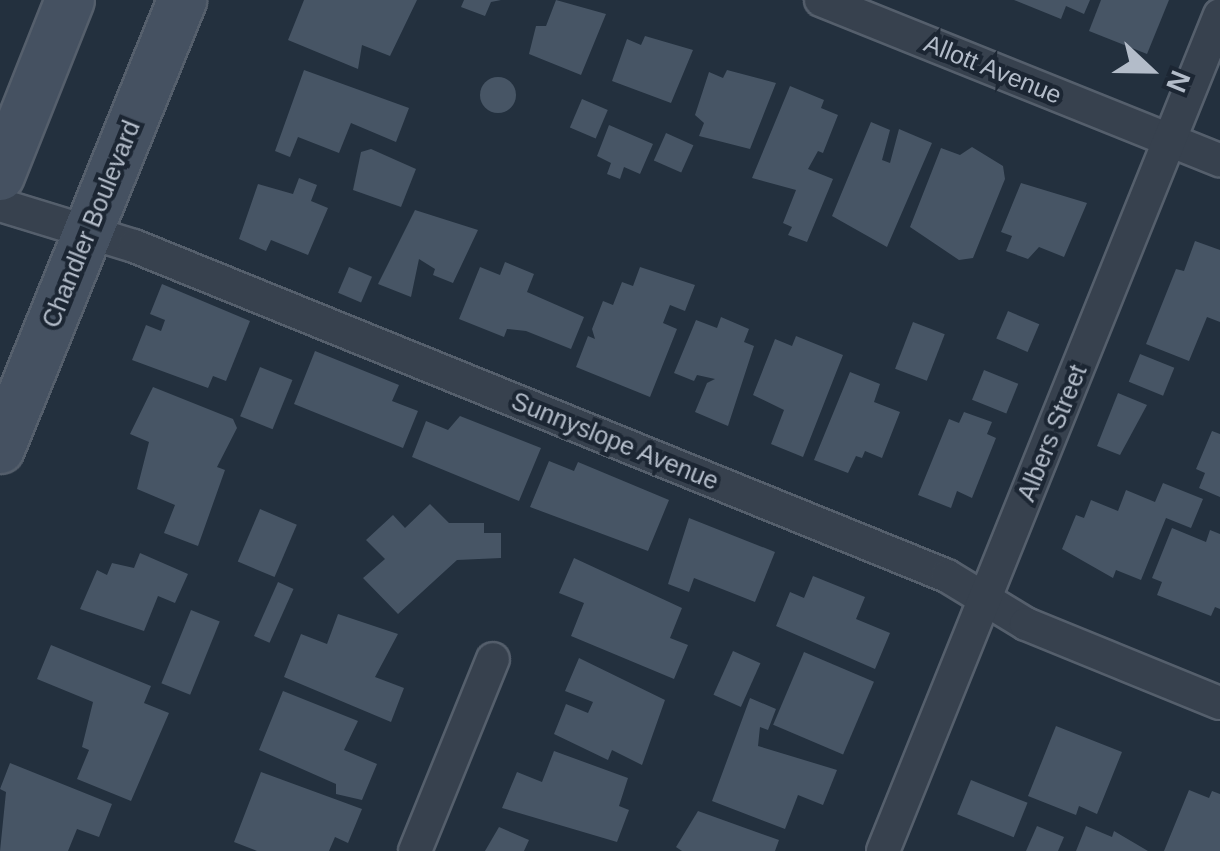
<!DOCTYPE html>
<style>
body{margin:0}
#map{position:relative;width:1220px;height:851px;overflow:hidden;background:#23303e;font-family:Helvetica,sans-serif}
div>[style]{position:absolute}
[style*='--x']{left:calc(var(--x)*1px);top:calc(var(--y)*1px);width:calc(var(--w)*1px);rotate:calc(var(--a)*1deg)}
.building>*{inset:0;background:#475565;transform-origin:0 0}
.round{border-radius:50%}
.roads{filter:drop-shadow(2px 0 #555f6c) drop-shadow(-2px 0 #555f6c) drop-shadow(0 2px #555f6c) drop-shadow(0 -2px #555f6c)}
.street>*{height:32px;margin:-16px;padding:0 16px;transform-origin:16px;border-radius:16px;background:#37414e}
.secondary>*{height:48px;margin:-24px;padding:0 24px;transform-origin:24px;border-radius:24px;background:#455161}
span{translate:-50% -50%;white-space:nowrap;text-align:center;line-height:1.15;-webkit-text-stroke:8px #1c2633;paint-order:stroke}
.street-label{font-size:25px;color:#b3bcc9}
.north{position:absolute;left:1100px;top:20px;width:100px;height:100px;-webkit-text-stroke:8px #1c2633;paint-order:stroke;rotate:112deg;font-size:28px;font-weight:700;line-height:40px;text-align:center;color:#b3bcc9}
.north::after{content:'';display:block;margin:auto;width:35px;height:45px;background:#b3bcc9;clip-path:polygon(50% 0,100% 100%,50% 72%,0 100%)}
</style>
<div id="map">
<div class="building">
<div style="clip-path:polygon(304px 0,417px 0,390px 56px,362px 45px,358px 69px,288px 40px)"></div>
<div style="clip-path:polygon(464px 0,501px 0,491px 2px,485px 16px,461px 7px)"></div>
<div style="clip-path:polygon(556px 0,606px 14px,581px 75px,529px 54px,536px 26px,546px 26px)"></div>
<div style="clip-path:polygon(1014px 0,1090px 0,1084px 14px,1066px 6px,1061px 19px)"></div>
<div style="clip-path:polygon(1101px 0,1169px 0,1147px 54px,1089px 31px)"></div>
<div style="clip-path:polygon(645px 36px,693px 50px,671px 103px,612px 81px,627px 39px,641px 45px)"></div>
<div style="clip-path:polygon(304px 70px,409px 108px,396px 142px,351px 123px,339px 153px,298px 137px,290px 157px,275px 151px)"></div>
<div style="clip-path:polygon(727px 70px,776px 83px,750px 149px,699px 136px,704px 123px,695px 115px,709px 72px,723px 78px)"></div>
<div class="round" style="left:480px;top:77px;width:36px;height:36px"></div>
<div style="clip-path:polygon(790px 86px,824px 100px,821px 108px,838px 115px,823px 153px,818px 151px,808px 169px,833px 179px,807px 242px,788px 235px,792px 227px,783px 223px,796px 190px,752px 178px)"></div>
<div style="left:582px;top:99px;width:28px;height:31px;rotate:23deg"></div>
<div style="clip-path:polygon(871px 122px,890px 130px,882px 160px,890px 163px,899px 129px,932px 143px,887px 247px,832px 216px)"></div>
<div style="clip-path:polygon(609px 125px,653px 144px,640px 174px,624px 167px,620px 179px,607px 174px,611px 163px,597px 156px)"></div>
<div style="left:666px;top:133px;width:30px;height:30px;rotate:24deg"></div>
<div style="clip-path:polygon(972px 147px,1003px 166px,1005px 179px,973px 258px,959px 260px,910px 227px,941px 148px,960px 155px)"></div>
<div style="clip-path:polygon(371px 149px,416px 169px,401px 207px,353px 190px,361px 152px)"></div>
<div style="clip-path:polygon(299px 178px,317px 185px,311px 201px,328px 208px,308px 255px,271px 240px,266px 251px,239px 239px,258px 184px,293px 194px)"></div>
<div style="clip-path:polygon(1021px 183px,1087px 203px,1064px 257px,1039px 247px,1028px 259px,1006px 251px,1012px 236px,1001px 232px)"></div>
<div style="clip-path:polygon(415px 210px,478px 230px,453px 283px,433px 275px,435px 269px,419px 259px,411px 297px,378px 284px)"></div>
<div style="clip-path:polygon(1195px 241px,1220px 250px,1220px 322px,1207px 317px,1189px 361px,1146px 344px,1176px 269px,1184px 271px)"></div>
<div style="clip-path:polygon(505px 262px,534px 274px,527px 292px,584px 317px,571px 349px,526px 331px,507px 329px,504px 337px,459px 319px,480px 267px,500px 275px)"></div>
<div style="left:349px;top:267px;width:25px;height:28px;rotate:23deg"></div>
<div style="clip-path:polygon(640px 267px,695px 285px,685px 311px,670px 305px,663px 323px,677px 329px,650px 397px,576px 367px,588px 336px,595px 339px,592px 329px,603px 301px,613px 305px,622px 282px,633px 286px)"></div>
<div style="clip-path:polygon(162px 284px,250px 321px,226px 381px,213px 376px,208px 388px,132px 360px,146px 325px,161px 331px,165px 320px,150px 314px)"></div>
<div style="left:1008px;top:311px;width:34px;height:30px;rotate:23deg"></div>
<div style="clip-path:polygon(721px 317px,749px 329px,744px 342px,754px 346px,728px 426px,695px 412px,707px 383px,715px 379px,697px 375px,694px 381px,674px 373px,696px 320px,717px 328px)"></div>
<div style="left:913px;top:322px;width:34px;height:50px;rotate:21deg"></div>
<div style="clip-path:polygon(796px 336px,843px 355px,803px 457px,771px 444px,784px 410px,753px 395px,775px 339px,792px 346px)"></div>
<div style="clip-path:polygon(315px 351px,399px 385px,392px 401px,418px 411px,403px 448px,294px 404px)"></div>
<div style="left:1140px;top:354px;width:37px;height:30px;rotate:22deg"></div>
<div style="left:260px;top:367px;width:35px;height:53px;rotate:22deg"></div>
<div style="left:984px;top:370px;width:37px;height:32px;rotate:22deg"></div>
<div style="clip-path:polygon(850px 372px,880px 384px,874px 402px,900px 412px,882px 458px,865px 451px,862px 458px,856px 456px,848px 473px,814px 460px)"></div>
<div style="clip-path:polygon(153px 387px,233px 419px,237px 428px,217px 467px,225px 470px,198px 546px,164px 533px,175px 505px,137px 489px,149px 442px,130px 434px)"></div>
<div style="clip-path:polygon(1118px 393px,1147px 405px,1120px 455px,1097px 446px)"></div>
<div style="clip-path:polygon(964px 412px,992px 422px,987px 434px,996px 438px,972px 498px,957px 491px,951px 508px,918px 495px,949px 419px,959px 423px)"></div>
<div style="clip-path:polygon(460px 416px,541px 448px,519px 501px,412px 457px,426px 421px,448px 430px)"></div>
<div style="clip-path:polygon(1212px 431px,1220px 434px,1220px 497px,1199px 488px,1205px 473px,1196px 469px)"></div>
<div style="clip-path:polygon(549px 461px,574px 471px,578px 462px,669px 500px,648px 551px,530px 507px)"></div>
<div style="clip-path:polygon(1163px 483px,1203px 499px,1191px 528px,1166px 518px,1141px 580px,1116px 570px,1113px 578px,1062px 549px,1076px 515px,1084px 518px,1091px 500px,1118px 511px,1126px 490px,1155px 502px)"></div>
<div style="clip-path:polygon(430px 504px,449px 523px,484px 523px,484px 533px,501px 533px,501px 558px,457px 560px,398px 614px,363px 578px,385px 559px,366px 540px,393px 515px,405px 528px)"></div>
<div style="left:260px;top:509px;width:40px;height:57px;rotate:23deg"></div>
<div style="clip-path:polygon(689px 518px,775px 552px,755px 602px,694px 578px,689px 592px,668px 584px)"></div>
<div style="clip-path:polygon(1172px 528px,1206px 542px,1210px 530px,1220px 534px,1220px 609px,1215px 607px,1211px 616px,1157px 595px,1162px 582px,1152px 578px)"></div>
<div style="clip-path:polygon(140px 553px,188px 574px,175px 603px,158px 596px,144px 631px,80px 609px,97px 570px,107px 575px,112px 563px,134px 568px)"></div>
<div style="clip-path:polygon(574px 558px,682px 608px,670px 638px,688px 645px,674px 679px,571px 636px,584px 603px,559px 593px)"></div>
<div style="clip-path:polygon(813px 576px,865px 597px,856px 619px,890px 633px,875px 669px,776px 626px,790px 592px,804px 598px)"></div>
<div style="left:278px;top:582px;width:17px;height:59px;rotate:24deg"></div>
<div style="left:191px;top:610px;width:31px;height:79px;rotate:22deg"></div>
<div style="clip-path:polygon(338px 614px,398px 634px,375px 677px,404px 688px,391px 722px,284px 677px,301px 634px,327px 644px)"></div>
<div style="clip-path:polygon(51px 645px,151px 686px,144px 703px,169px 713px,131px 801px,77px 779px,89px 750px,82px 747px,93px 702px,37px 679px)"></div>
<div style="left:733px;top:651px;width:30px;height:48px;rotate:24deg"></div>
<div style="left:804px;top:652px;width:76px;height:79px;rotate:23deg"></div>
<div style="clip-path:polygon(579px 658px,665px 700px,642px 765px,612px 750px,608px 760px,554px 734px,566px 704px,588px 713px,593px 702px,565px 691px)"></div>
<div style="clip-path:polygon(283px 691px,358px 721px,344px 750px,377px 764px,362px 800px,336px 794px,336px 784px,259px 750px)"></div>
<div style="clip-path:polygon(750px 698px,776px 709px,768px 730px,760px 727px,758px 746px,837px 770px,823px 805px,798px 795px,785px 829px,712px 801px)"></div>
<div style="clip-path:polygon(1056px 726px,1122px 752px,1097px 814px,1079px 806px,1076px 815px,1028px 796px)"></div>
<div style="clip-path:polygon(554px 751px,628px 778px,619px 806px,629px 810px,617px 842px,502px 808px,517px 772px,542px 782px)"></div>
<div style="clip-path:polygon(10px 763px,112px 804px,99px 837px,77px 829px,68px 851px,0 851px,6px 792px,0 789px)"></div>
<div style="clip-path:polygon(261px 772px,362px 809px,348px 843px,335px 837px,329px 851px,257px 851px,234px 842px)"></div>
<div style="left:971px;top:780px;width:61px;height:37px;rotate:22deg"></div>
<div style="clip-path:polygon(1189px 790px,1209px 798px,1212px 791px,1220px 794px,1220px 851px,1164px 851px)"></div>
<div style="clip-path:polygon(698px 811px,779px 840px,775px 851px,682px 851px,676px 847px)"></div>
<div style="clip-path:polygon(1037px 826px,1064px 837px,1058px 851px,1026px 851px)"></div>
<div style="clip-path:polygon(1086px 826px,1112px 837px,1114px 831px,1148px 851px,1076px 851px)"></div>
<div style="clip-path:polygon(499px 827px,529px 840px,524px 851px,485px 851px)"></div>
</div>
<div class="roads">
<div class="street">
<div style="--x:821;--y:0;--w:430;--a:21.9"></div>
<div style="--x:0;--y:205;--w:140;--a:17"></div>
<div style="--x:134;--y:246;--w:877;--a:22.09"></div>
<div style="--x:947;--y:576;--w:92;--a:31.3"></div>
<div style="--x:1026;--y:624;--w:209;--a:22.2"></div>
<div style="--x:415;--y:851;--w:207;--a:-67.9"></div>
<div style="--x:883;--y:851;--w:901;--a:-68.05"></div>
</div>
<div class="secondary">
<div style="--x:0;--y:176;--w:189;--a:-68.3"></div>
<div style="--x:0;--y:449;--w:484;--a:-67.9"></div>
</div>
</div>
<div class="street-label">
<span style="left:993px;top:69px;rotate:22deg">Allott Avenue</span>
<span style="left:91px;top:224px;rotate:-68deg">Chandler Boulevard</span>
<span style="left:1052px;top:433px;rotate:-68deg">Albers Street</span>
<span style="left:615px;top:441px;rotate:22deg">Sunnyslope Avenue</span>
</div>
<div class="north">N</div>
</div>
